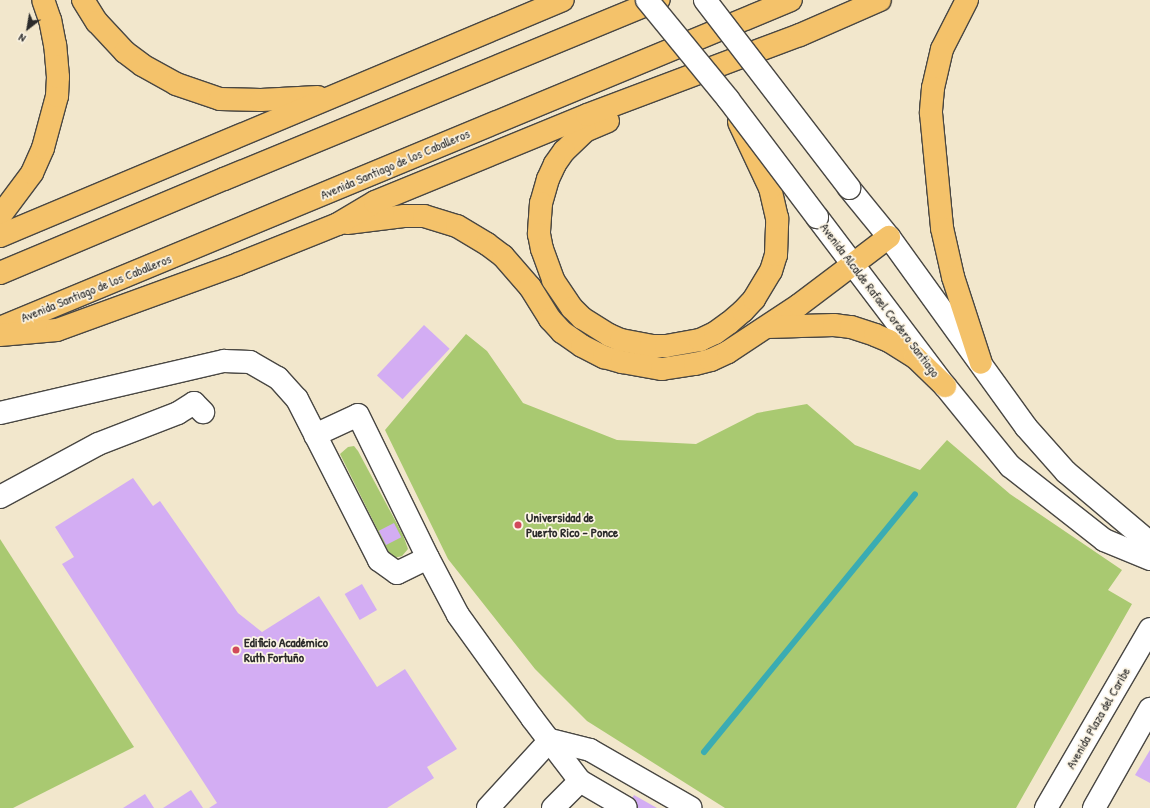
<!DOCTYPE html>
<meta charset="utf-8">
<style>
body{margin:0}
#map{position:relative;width:1150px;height:808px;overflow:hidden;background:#f2e7cc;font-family:"Patrick Hand",sans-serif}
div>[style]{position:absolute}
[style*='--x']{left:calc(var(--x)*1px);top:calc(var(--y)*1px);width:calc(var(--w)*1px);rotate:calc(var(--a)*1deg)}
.green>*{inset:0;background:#a9c971}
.stream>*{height:6px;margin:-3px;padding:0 3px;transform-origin:3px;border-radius:3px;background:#3aacb3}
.building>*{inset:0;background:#d3adf3;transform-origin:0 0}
.roads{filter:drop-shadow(1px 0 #494743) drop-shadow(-1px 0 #494743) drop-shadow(0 1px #494743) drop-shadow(0 -1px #494743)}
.minor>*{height:22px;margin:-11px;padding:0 11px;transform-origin:11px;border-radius:11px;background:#fff}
.highway>*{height:22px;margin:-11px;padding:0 11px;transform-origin:11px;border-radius:11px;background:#f4c26a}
.bridges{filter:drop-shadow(1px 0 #494743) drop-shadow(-1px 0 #494743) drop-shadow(0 1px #494743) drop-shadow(0 -1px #494743)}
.minor-bridge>*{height:22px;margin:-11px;padding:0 11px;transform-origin:11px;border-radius:11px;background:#fff}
.dots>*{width:11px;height:11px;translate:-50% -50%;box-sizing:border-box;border:2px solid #fcf5e5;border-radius:50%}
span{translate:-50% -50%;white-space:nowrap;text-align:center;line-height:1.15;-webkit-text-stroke:3.5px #fcf5e5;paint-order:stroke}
.street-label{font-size:13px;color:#2b2b2b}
.poi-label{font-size:13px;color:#2b2b2b;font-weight:700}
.left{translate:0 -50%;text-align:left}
.north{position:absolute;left:8px;top:8px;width:40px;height:40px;-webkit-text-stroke:3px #fcf5e5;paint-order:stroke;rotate:211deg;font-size:11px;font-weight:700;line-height:16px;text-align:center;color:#2b2b2b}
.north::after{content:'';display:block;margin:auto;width:14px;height:18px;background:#2b2b2b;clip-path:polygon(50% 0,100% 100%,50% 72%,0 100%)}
</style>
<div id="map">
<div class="green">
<div style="clip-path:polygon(466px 334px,487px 351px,523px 403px,617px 440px,696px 444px,757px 413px,807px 404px,855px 445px,920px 470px,947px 440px,1010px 494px,1122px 570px,1108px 590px,1132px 604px,1016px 808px,725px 808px,587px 721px,535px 669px,448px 559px,385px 430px)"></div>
<div style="clip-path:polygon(354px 446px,358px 451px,403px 535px,408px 549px,402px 556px,394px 558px,388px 551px,340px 454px,348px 447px)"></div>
<div style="clip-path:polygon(0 539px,134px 747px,13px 808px,0 808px)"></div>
</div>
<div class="stream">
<div style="--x:704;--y:752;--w:333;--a:-50.7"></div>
</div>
<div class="building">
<div style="left:424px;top:325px;width:35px;height:69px;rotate:43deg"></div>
<div style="clip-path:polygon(133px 478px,153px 506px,160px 501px,238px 613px,262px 632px,319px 596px,377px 687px,405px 669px,457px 749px,427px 767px,434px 778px,387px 808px,209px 808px,217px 803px,62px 564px,74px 557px,55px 527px)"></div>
<div style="left:394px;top:523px;width:16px;height:17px;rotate:63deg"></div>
<div style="left:362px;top:584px;width:30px;height:20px;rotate:60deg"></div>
<div style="clip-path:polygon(1150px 750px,1150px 783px,1135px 775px)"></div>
<div style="clip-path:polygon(191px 790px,203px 808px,163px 808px)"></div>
<div style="clip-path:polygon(145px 794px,154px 808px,123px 808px)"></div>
<div style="clip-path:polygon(634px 795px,657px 808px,636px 808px,629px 804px)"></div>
</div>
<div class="roads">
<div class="minor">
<div style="--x:849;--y:188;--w:63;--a:50.8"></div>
<div style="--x:889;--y:237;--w:234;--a:54.2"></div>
<div style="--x:1026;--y:427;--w:60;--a:48.4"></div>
<div style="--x:1066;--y:472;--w:110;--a:40.2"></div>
<div style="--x:817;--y:217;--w:212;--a:52.9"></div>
<div style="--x:945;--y:386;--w:103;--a:50.9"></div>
<div style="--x:1010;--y:466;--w:120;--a:38.2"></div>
<div style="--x:1104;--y:540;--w:50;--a:22.4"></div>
<div style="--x:0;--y:413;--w:230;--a:-13.1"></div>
<div style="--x:224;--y:361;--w:26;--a:2"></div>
<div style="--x:250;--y:362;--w:32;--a:30"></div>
<div style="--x:278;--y:378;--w:28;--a:48"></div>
<div style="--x:297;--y:399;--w:181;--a:63"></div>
<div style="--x:379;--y:560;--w:22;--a:36"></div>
<div style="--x:397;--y:573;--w:34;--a:-26"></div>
<div style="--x:315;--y:435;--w:47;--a:-24.9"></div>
<div style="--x:358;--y:415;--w:159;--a:63.9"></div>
<div style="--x:428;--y:558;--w:64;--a:62.2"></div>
<div style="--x:458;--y:615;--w:127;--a:54.3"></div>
<div style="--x:532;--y:718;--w:79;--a:52.7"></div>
<div style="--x:580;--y:781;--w:53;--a:30.4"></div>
<div style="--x:0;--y:497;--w:111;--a:-28.4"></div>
<div style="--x:98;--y:444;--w:86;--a:-21.2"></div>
<div style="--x:178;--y:413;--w:19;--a:-32"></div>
<div style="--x:194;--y:403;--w:13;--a:45"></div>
<div style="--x:550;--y:740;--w:41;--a:14"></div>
<div style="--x:590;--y:750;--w:116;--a:29.9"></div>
<div style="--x:488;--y:808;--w:92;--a:-47.6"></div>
<div style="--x:553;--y:808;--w:38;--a:-45"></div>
<div style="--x:1046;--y:808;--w:207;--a:-59.8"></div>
<div style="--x:1094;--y:808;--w:114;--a:-60.5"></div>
</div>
<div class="highway">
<div style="--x:83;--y:0;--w:26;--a:58"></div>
<div style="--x:97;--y:22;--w:41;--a:47"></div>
<div style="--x:125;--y:52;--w:21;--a:37"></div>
<div style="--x:142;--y:65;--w:39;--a:29"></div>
<div style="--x:176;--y:84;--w:46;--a:18.8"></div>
<div style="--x:220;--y:99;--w:41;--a:1.4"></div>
<div style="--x:261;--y:100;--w:57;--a:-3"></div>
<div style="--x:967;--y:0;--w:55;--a:117"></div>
<div style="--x:942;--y:49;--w:40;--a:103"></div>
<div style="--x:933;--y:88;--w:25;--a:95"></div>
<div style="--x:931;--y:113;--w:116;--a:84.5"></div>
<div style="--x:942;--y:228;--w:50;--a:77.3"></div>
<div style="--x:953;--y:277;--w:90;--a:72"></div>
<div style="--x:608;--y:121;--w:25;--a:157"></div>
<div style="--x:585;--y:131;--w:29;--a:136"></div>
<div style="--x:564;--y:151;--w:16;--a:125"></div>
<div style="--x:555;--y:164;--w:17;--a:115"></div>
<div style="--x:548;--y:179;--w:25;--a:106"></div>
<div style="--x:541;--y:203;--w:31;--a:94"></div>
<div style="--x:539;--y:234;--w:15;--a:79"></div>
<div style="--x:542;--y:249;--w:33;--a:70"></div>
<div style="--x:553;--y:280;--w:34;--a:56"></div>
<div style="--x:572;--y:308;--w:14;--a:45"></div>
<div style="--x:582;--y:318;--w:32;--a:32"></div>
<div style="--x:609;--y:335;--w:13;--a:23"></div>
<div style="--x:621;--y:340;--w:31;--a:11"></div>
<div style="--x:651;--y:346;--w:15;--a:0"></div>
<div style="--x:666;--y:346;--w:35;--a:-10"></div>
<div style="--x:700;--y:340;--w:17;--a:-25"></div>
<div style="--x:715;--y:333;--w:17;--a:-36"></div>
<div style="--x:729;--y:323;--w:18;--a:-41"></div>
<div style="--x:743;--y:311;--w:16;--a:-47"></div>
<div style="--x:754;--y:299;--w:33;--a:-59"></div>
<div style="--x:771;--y:271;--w:17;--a:-73"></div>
<div style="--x:776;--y:255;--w:37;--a:-88"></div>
<div style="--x:777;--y:218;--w:31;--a:-103"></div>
<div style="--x:770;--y:188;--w:73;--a:-115.2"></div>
<div style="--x:0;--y:216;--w:54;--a:-53.3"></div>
<div style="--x:32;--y:173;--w:27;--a:-66"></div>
<div style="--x:43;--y:148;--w:54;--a:-74.9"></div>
<div style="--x:57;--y:96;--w:19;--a:-87"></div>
<div style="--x:58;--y:77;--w:32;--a:-95"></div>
<div style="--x:55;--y:45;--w:25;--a:-101"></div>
<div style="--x:50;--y:20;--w:21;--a:-109"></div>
<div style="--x:347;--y:223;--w:57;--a:-7"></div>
<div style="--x:404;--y:216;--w:20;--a:0"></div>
<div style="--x:424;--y:216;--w:34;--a:17"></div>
<div style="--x:457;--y:226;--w:35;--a:31"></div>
<div style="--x:487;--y:244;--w:20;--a:37"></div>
<div style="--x:503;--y:256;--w:41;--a:48.9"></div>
<div style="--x:530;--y:287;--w:38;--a:58"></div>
<div style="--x:550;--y:319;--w:18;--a:47"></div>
<div style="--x:562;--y:332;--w:24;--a:35"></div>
<div style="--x:582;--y:346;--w:25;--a:27"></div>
<div style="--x:604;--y:357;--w:19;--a:16"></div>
<div style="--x:622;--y:362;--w:41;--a:9.9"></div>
<div style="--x:662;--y:369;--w:33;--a:-9"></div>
<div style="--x:695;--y:364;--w:16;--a:-14"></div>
<div style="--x:711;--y:360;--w:19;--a:-25"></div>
<div style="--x:728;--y:352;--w:85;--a:-33.5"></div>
<div style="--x:799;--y:305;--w:113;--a:-37.1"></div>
<div style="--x:0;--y:236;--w:610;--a:-22.74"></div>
<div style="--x:0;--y:273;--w:243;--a:-22.8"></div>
<div style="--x:224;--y:179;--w:470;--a:-22.4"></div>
<div style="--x:768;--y:327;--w:66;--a:-1.7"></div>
<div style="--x:834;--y:325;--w:17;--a:7"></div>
<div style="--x:851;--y:327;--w:25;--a:18"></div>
<div style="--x:875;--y:335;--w:15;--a:23"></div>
<div style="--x:889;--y:341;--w:31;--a:32"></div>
<div style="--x:915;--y:357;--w:42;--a:44"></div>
<div style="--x:0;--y:328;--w:856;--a:-22.52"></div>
<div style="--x:0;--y:335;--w:57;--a:-5"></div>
<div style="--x:57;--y:330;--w:193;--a:-20"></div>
<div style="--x:238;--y:264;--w:108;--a:-21.8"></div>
<div style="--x:338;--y:224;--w:43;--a:-30.7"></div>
<div style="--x:375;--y:202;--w:229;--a:-22.3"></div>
<div style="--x:587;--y:115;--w:228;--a:-20.6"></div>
<div style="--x:800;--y:35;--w:87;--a:-23.6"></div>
</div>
</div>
<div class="bridges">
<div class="minor-bridge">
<div style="--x:647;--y:0;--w:128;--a:50.7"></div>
<div style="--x:728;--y:99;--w:148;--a:53"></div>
<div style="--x:705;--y:0;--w:237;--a:52.5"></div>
</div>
</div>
<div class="dots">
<div style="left:518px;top:525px;background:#d1495b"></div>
<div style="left:236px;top:650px;background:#d1495b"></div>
</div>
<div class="street-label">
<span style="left:395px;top:164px;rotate:-23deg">Avenida Santiago de los Caballeros</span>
<span style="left:96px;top:288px;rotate:-22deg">Avenida Santiago de los Caballeros</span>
<span style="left:880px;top:300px;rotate:53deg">Avenida Alcalde Rafael Cordero Santiago</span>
<span style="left:1098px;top:718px;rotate:-60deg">Avenida Plaza del Caribe</span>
</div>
<div class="poi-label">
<span class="left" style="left:526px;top:525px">Universidad de<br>Puerto Rico - Ponce</span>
<span class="left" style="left:244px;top:650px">Edificio Académico<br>Ruth Fortuño</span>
</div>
<div class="north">N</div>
</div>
